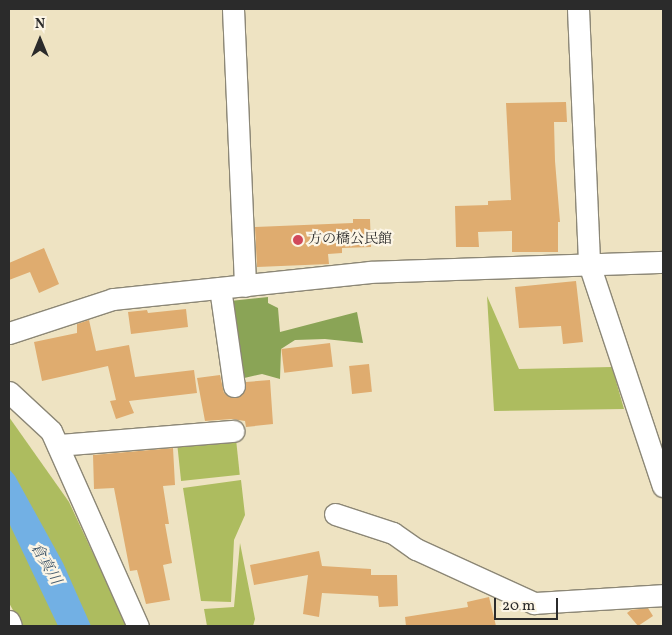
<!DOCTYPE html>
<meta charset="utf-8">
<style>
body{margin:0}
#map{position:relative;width:672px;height:635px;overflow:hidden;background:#eee3c2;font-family:Vollkorn,"Noto Serif JP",serif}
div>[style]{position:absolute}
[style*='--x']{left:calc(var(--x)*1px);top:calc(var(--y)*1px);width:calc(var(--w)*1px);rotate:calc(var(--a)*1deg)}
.green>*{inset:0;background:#adbc5f;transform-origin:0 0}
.forest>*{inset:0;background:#8aa456}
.water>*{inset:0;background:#72b0e4}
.building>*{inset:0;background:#dfac6f;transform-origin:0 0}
.roads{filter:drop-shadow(1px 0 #8c8776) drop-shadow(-1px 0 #8c8776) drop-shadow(0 1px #8c8776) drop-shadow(0 -1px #8c8776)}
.minor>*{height:21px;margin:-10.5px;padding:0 10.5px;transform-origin:10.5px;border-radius:10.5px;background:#fff}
.dots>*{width:14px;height:14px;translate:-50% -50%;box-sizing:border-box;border:2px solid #fcf5e5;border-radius:50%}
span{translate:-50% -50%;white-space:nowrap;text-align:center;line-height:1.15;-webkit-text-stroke:4.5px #fcf5e5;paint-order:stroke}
.poi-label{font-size:14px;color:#2b2b2b}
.left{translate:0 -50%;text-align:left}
.water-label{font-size:15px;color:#445a6c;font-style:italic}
.frame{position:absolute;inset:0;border:10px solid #2b2b2b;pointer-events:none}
.north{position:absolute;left:15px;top:15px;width:50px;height:50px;-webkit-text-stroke:4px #fcf5e5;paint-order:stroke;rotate:0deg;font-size:14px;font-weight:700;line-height:20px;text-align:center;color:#2b2b2b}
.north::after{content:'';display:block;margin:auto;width:18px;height:22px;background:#2b2b2b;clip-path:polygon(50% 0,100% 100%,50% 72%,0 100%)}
.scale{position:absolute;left:494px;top:598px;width:64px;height:22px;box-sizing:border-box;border:2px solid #2b2b2b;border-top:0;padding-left:6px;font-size:15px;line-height:18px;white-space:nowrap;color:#2b2b2b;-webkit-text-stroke:4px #fcf5e5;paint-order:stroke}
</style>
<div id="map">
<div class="green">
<div style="clip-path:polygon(487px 296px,519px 369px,612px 367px,624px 409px,494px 411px)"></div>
<div style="clip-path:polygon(9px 417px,69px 502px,127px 626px,22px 626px,9px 603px)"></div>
<div style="left:236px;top:439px;width:36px;height:59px;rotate:84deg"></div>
<div style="clip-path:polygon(241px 480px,245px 515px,234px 540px,231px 602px,201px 601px,183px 488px)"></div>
<div style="clip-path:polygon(240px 543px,255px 619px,253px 626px,207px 626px,204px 609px,234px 607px)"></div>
</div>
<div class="forest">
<div style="clip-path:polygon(268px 297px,268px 303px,278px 308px,280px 332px,357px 312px,363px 343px,325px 339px,295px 340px,281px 349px,280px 379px,262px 374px,240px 379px,230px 301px)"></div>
</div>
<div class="water">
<div style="clip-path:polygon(9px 469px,15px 476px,63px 563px,91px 626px,58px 626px,9px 523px)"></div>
</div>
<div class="building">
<div style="clip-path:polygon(566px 102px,567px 122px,554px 122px,555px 161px,560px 222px,558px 222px,558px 252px,512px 252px,512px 231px,478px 232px,479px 247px,456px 247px,455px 206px,488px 205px,488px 201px,511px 200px,506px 103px)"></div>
<div style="clip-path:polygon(353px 219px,370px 219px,371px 247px,342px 248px,342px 253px,328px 254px,329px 264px,257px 267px,255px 227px,353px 223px)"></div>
<div style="clip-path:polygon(44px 248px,59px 284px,39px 293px,30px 272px,9px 280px,9px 263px)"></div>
<div style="clip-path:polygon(576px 281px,583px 342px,563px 344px,561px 326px,519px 328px,515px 287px)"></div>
<div style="clip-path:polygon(186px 309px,188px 327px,131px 334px,128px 312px,147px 310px,148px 313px)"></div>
<div style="clip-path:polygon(89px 320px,96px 351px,129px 345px,135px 377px,194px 370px,197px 393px,129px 401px,134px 413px,116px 419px,110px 401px,116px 400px,108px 366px,42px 381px,34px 342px,77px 333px,77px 324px)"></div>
<div style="left:330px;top:343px;width:24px;height:49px;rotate:83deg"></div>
<div style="left:369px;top:364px;width:28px;height:20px;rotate:84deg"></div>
<div style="clip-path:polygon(220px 375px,224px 393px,235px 398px,245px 391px,246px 382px,270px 380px,273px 424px,246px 427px,245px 421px,232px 419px,205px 421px,197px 378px)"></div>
<div style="clip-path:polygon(173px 448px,175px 485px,163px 486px,169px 524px,165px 524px,172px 563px,163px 565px,170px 600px,146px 604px,137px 570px,130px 571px,114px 488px,94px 489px,93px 455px)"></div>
<div style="clip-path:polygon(319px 551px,322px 566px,371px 569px,371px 575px,397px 575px,398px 606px,379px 607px,378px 596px,322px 593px,319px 617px,303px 614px,308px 575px,254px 585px,250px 565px)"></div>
<div style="clip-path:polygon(489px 597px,496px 626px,406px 626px,405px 617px,468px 607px,467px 602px)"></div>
<div style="clip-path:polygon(648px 608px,653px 616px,638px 626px,627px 613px,631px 610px)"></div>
</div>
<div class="roads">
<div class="minor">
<div style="--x:233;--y:9;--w:277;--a:87.5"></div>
<div style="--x:578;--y:9;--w:255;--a:87.5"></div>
<div style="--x:589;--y:264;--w:234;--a:71.6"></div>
<div style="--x:220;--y:288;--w:99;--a:81.9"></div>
<div style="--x:9;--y:333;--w:109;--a:-18.1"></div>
<div style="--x:113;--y:299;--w:258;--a:-6"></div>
<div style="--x:370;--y:272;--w:293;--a:-2"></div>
<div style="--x:9;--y:392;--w:57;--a:42.9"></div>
<div style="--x:51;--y:431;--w:214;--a:66"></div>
<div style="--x:58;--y:445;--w:176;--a:-4.6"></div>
<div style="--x:335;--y:514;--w:61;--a:18.1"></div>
<div style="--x:393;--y:533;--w:28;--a:35"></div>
<div style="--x:416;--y:549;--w:130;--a:24.6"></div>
<div style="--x:534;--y:603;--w:129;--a:-3.5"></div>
<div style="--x:9;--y:621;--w:5;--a:68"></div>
</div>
</div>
<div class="dots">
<div style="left:298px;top:240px;background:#d1495b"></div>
</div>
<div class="poi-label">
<span class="left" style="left:308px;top:240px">方の橋公民館</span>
</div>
<div class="water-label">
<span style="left:45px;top:564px;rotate:60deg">倉真川</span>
</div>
<div class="frame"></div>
<div class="north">N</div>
<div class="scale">20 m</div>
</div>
